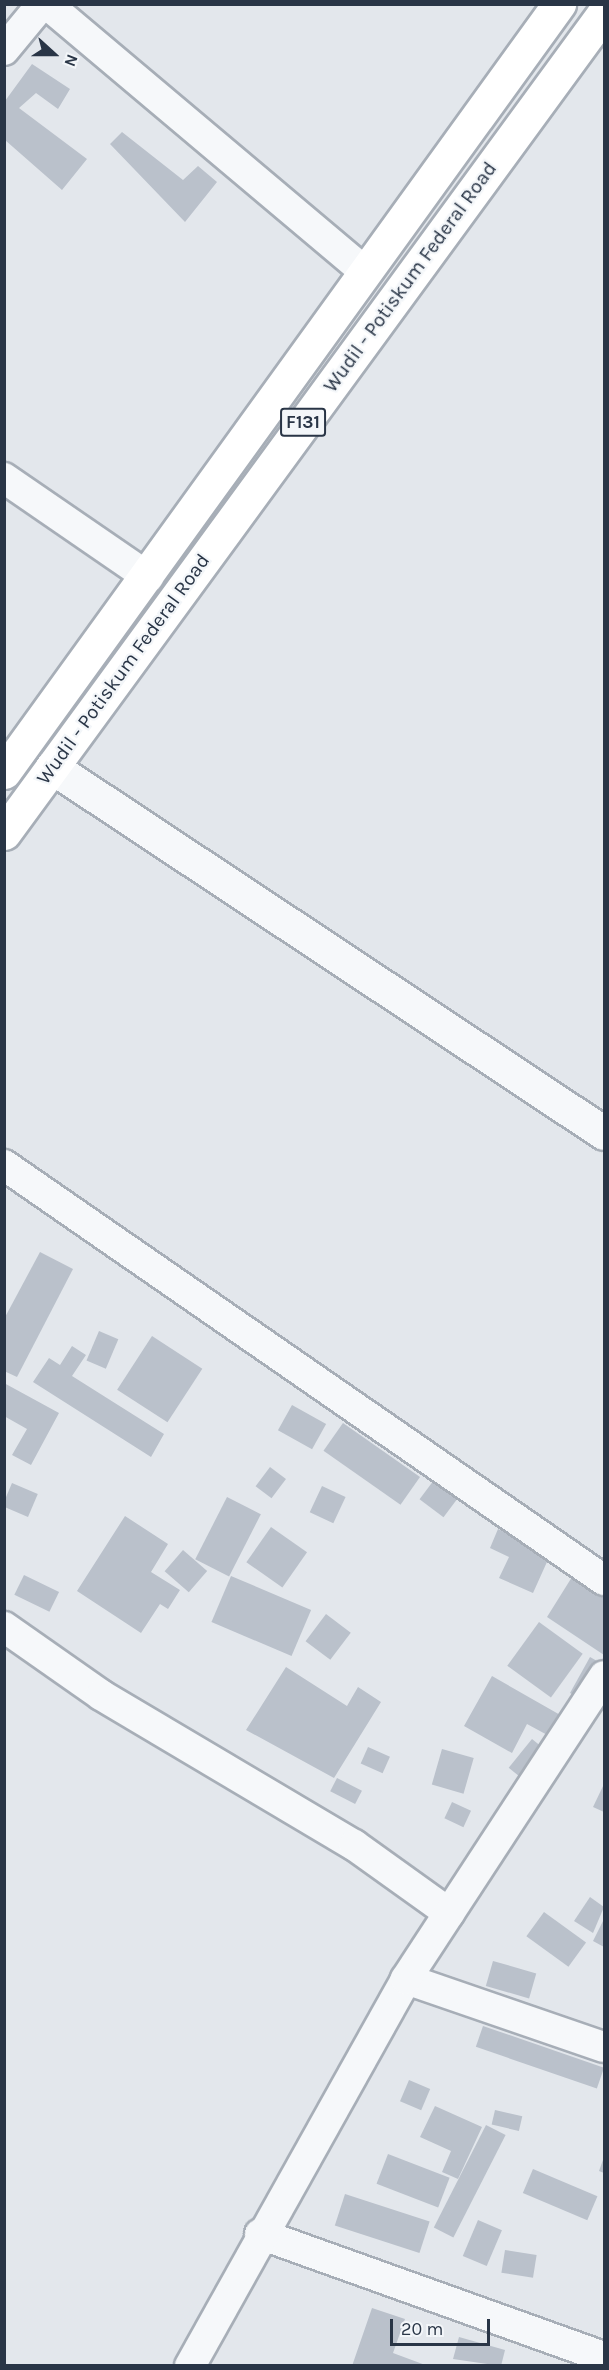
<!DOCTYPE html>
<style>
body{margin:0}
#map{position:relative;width:609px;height:2370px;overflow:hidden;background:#e3e7ec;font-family:Karla,sans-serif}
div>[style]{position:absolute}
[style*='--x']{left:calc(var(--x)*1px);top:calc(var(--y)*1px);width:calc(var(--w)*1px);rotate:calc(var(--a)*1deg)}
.building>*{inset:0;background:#bac1cb;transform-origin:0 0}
.roads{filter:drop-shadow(2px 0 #a7aeb7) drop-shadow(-2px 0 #a7aeb7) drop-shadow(0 2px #a7aeb7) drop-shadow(0 -2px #a7aeb7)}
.minor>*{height:30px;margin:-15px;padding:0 15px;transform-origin:15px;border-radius:15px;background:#f6f8fa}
.tertiary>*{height:33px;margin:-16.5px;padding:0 16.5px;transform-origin:16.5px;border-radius:16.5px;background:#f6f8fa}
.primary>*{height:33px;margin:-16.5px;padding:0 16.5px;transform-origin:16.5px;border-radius:16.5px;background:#fff}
span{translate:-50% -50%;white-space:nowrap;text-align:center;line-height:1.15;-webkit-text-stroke:4.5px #f3f6f9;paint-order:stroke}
.shield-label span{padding:2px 4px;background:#f3f6f9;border:2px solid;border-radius:4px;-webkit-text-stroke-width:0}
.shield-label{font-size:18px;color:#293546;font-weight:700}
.street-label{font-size:20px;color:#293546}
.frame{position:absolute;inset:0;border:6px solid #293546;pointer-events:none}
.north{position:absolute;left:24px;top:24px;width:60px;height:60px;-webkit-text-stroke:4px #f3f6f9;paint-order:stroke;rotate:111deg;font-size:16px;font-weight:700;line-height:24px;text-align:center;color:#293546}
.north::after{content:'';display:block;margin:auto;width:21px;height:27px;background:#293546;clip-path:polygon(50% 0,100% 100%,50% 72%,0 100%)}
.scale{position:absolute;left:390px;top:2319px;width:100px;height:27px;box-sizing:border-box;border:3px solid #293546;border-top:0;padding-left:8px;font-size:18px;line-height:21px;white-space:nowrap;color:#293546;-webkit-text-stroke:4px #f3f6f9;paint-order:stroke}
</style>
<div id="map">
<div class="building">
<div style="clip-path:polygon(32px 64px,70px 89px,58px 109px,36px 93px,19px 108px,87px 159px,62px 190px,5px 140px,5px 101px)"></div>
<div style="clip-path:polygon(122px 132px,183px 180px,198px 166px,217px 182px,185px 222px,110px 144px)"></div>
<div style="clip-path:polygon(40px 1252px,73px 1269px,17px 1377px,4px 1371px,4px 1319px)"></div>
<div style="left:99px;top:1331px;width:21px;height:32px;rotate:23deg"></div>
<div style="left:152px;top:1336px;width:60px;height:64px;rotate:33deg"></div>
<div style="clip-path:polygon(72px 1346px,86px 1355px,72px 1376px,164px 1434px,151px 1457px,33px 1382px,49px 1358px,60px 1365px)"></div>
<div style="clip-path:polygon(4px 1383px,59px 1413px,31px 1465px,12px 1455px,27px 1429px,4px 1416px)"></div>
<div style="left:292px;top:1405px;width:39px;height:29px;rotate:29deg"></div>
<div style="left:343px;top:1423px;width:94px;height:34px;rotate:35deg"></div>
<div style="left:270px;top:1467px;width:20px;height:24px;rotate:37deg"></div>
<div style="left:440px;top:1472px;width:30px;height:34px;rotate:37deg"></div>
<div style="left:12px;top:1483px;width:28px;height:25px;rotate:23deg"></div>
<div style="left:322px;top:1486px;width:26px;height:29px;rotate:25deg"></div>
<div style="left:227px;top:1497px;width:38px;height:70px;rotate:27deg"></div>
<div style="clip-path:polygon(125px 1516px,168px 1544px,151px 1572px,180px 1590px,168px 1609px,160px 1604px,141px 1633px,77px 1591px)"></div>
<div style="left:271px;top:1527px;width:44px;height:43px;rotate:35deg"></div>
<div style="clip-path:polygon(498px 1529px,551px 1553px,533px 1593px,499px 1578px,509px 1557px,490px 1548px)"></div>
<div style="left:183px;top:1550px;width:32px;height:28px;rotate:41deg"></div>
<div style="left:24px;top:1575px;width:39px;height:22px;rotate:26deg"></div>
<div style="left:231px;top:1576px;width:87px;height:50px;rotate:23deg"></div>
<div style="clip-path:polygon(572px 1577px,604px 1598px,604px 1655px,547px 1617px)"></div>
<div style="left:326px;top:1614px;width:31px;height:34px;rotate:37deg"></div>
<div style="left:539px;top:1622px;width:54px;height:54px;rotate:36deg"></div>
<div style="clip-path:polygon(590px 1657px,604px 1665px,597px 1708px,570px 1693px)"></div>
<div style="clip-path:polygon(286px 1667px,347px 1706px,358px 1687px,381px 1702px,334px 1778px,246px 1730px)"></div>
<div style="clip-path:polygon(492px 1676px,562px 1716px,551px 1737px,527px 1724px,512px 1753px,464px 1726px)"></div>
<div style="left:532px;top:1739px;width:40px;height:37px;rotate:39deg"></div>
<div style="left:368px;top:1747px;width:24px;height:18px;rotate:24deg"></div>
<div style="left:442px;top:1749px;width:33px;height:37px;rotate:16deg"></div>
<div style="left:337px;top:1778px;width:28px;height:15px;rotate:27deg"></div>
<div style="clip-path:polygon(604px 1784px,604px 1812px,593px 1807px)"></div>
<div style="left:452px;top:1802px;width:21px;height:18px;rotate:25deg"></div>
<div style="clip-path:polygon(590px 1897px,604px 1907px,593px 1933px,574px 1921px)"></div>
<div style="left:544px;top:1912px;width:52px;height:30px;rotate:36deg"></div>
<div style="clip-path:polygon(604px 1919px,604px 1947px,593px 1941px)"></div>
<div style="left:493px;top:1961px;width:45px;height:26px;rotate:16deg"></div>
<div style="left:483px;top:2026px;width:128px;height:22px;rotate:19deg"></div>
<div style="left:409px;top:2080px;width:23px;height:23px;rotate:23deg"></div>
<div style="clip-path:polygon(435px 2106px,482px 2127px,458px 2179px,442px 2172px,451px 2151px,420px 2137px)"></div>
<div style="left:495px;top:2110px;width:28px;height:15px;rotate:13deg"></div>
<div style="left:486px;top:2125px;width:22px;height:115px;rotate:27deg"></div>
<div style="left:388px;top:2154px;width:66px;height:32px;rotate:21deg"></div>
<div style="clip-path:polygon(604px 2157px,604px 2173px,599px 2171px)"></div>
<div style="left:533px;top:2169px;width:70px;height:26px;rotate:23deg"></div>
<div style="left:345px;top:2194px;width:89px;height:33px;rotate:18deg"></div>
<div style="left:478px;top:2220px;width:26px;height:39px;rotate:23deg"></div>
<div style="left:505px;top:2250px;width:32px;height:23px;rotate:9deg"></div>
<div style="clip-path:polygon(372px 2308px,405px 2319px,393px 2353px,428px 2366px,352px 2366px)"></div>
<div style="clip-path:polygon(459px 2337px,505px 2350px,501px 2366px,453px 2359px)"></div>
</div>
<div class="roads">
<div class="minor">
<div style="--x:47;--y:4;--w:416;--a:40.1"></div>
<div style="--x:4;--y:50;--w:60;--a:-50.4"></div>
<div style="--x:4;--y:478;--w:175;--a:34.5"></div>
<div style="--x:4;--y:1165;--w:730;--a:34.67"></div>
<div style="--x:4;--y:1627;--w:118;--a:35"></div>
<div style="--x:101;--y:1695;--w:294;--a:30.7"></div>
<div style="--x:354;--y:1845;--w:117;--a:35.6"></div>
<div style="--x:406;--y:1979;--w:209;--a:19"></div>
<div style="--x:260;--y:2234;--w:365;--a:19.7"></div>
<div style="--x:190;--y:2366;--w:443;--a:-60.8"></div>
<div style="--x:406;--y:1979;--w:362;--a:-56.8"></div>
</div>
<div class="tertiary">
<div style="--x:52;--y:767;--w:662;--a:33.55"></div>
</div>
<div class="primary">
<div style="--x:4;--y:772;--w:948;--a:-54.15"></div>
<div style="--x:4;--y:833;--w:1016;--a:-53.81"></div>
</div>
</div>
<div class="shield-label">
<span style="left:303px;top:422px">F131</span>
</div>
<div class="street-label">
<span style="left:410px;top:277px;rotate:-54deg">Wudil - Potiskum Federal Road</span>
<span style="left:123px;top:669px;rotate:-54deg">Wudil - Potiskum Federal Road</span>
</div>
<div class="frame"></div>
<div class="north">N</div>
<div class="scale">20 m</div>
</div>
